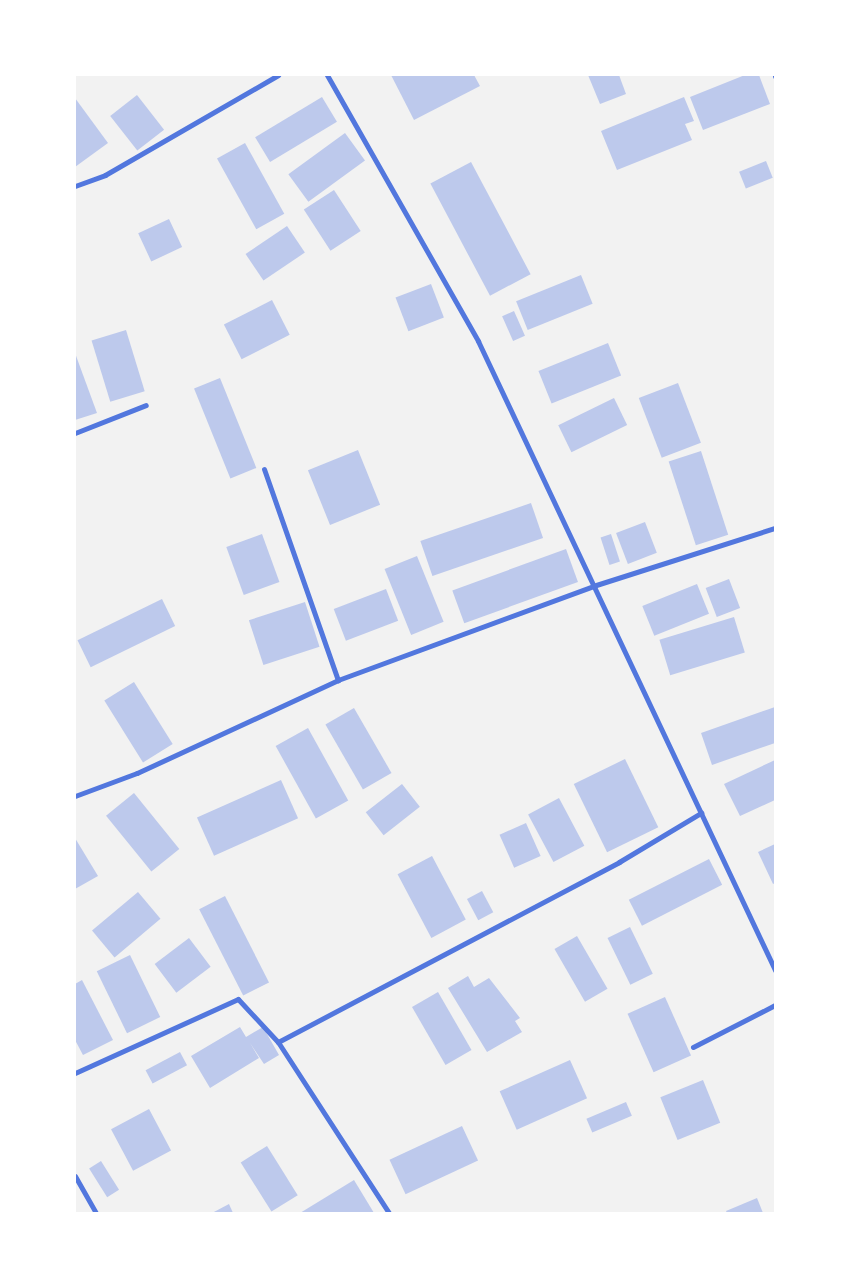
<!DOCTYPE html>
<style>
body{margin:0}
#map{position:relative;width:850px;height:1288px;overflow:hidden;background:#f2f2f2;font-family:"Source Sans 3",sans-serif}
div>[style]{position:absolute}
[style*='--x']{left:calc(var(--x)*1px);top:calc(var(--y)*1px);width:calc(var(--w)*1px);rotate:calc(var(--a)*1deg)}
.building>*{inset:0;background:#bdc9ec;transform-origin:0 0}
.minor>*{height:5px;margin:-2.5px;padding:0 2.5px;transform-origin:2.5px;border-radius:2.5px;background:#5277de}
span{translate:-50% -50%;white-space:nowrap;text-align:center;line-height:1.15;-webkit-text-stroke:5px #fff;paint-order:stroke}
.frame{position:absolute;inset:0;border:76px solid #fff;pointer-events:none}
</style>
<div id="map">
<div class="building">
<div style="clip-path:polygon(391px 75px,474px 75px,480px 86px,414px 120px)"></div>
<div style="clip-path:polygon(588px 75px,619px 75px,626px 94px,600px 104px)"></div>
<div style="clip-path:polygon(745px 75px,759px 75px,770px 104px,703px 130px,690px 97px)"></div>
<div style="left:137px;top:95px;width:44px;height:34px;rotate:52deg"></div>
<div style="left:322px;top:97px;width:29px;height:78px;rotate:59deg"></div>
<div style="clip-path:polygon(684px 97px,694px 121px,685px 124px,692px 140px,617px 170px,601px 131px)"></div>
<div style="clip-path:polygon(75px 98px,108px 143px,75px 167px)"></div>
<div style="left:345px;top:133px;width:34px;height:70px;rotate:54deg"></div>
<div style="left:245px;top:143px;width:81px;height:32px;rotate:61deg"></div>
<div style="left:766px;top:161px;width:18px;height:29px;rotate:68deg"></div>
<div style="left:471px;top:162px;width:127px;height:46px;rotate:62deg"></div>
<div style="left:334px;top:190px;width:49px;height:36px;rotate:57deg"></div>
<div style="left:169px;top:219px;width:31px;height:34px;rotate:65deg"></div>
<div style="left:287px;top:226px;width:32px;height:50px;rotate:56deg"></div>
<div style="left:581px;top:275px;width:31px;height:70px;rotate:68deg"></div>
<div style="left:431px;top:284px;width:36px;height:38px;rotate:69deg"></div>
<div style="left:272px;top:300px;width:39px;height:54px;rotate:63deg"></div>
<div style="left:514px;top:311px;width:27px;height:13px;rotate:66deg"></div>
<div style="left:126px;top:330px;width:64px;height:36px;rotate:73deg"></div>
<div style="left:608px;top:343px;width:35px;height:75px;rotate:68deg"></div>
<div style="clip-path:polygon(75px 353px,97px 413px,75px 420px)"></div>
<div style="left:220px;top:378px;width:97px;height:28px;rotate:68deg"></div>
<div style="left:678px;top:383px;width:64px;height:42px;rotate:69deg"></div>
<div style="left:614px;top:398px;width:30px;height:62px;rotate:64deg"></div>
<div style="left:358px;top:450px;width:59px;height:54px;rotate:68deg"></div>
<div style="left:701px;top:451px;width:88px;height:34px;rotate:72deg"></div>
<div style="left:531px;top:503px;width:37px;height:117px;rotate:71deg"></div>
<div style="left:645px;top:522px;width:33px;height:31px;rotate:69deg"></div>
<div style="left:262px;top:534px;width:51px;height:38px;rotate:70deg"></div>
<div style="left:611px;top:534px;width:29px;height:11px;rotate:72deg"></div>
<div style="left:566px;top:549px;width:35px;height:121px;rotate:70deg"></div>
<div style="left:417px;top:556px;width:71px;height:35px;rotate:68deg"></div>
<div style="left:729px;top:579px;width:31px;height:25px;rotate:69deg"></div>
<div style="left:697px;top:584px;width:32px;height:59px;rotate:68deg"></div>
<div style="left:386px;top:589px;width:34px;height:56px;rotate:69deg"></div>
<div style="left:162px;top:599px;width:30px;height:94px;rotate:64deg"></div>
<div style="left:305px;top:602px;width:47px;height:59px;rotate:72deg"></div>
<div style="left:734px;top:617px;width:37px;height:78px;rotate:73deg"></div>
<div style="left:134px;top:682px;width:73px;height:35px;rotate:58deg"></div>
<div style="clip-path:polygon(775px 707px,775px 743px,712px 765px,701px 733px)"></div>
<div style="left:354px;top:708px;width:75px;height:33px;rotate:60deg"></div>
<div style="left:308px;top:728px;width:83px;height:37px;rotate:61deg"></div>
<div style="left:625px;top:759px;width:76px;height:57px;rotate:64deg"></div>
<div style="clip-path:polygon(775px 760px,775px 800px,740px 816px,724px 784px)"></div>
<div style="left:281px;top:780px;width:42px;height:92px;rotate:66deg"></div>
<div style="left:402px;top:784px;width:29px;height:46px;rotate:52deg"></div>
<div style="left:134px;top:793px;width:72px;height:36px;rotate:51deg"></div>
<div style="left:559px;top:798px;width:54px;height:35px;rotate:62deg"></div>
<div style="left:526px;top:823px;width:36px;height:29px;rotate:66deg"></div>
<div style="clip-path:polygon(75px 838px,98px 876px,75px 889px)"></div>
<div style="clip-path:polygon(775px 844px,775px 883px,773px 884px,758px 852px)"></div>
<div style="left:432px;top:856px;width:72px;height:39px;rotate:62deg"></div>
<div style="left:709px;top:859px;width:29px;height:90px;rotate:63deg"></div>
<div style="left:482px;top:891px;width:24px;height:17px;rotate:62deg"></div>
<div style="left:138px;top:892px;width:35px;height:60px;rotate:50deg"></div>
<div style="left:225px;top:896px;width:97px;height:29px;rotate:63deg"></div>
<div style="left:630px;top:927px;width:52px;height:25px;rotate:64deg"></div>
<div style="left:577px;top:936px;width:61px;height:26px;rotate:60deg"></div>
<div style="left:189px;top:938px;width:36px;height:43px;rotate:53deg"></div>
<div style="left:130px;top:955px;width:69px;height:37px;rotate:64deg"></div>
<div style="clip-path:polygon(468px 976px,474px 987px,489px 978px,520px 1018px,515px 1021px,522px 1032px,487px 1052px,448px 988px)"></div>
<div style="clip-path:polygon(82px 980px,113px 1040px,83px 1055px,75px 1040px,75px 984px)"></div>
<div style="left:438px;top:992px;width:67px;height:30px;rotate:60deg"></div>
<div style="left:665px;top:997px;width:64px;height:41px;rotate:66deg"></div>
<div style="clip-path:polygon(240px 1027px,246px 1037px,263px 1027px,279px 1055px,264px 1064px,250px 1043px,259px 1058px,210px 1088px,191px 1056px)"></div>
<div style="left:180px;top:1052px;width:15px;height:39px;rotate:62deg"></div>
<div style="left:570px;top:1060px;width:42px;height:77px;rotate:66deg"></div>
<div style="left:703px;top:1080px;width:46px;height:46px;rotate:68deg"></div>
<div style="left:626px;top:1102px;width:15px;height:43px;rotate:67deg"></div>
<div style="left:149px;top:1109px;width:47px;height:43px;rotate:62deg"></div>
<div style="left:462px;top:1126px;width:38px;height:80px;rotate:65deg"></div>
<div style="left:267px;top:1146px;width:58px;height:31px;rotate:58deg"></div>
<div style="left:101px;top:1161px;width:34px;height:14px;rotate:58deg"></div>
<div style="clip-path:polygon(354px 1180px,374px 1213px,300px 1213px)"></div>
<div style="clip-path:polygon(757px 1198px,763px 1213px,727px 1213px,726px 1211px)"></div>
<div style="clip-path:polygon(229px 1204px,233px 1213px,212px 1213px)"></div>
</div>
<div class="minor">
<div style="--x:327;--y:75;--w:306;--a:60.4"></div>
<div style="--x:478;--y:341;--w:696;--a:64.72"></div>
<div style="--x:775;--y:75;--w:1;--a:90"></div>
<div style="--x:75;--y:186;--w:32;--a:-20"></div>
<div style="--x:105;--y:175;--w:200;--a:-30"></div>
<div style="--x:75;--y:433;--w:76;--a:-21.5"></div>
<div style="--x:264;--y:469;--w:224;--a:70.7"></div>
<div style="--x:75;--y:796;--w:66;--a:-20.4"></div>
<div style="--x:137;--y:773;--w:221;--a:-24.8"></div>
<div style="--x:338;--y:680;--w:272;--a:-20.2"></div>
<div style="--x:593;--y:586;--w:191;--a:-17.7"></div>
<div style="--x:278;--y:1042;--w:386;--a:-27.8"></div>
<div style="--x:619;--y:862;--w:96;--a:-30.9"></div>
<div style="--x:693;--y:1047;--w:92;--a:-27.1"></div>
<div style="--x:75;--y:1073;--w:179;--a:-24.4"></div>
<div style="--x:238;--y:999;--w:59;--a:47.1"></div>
<div style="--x:278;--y:1042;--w:204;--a:57"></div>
<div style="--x:75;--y:1176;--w:43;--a:60.4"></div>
</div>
<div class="frame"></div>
</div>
